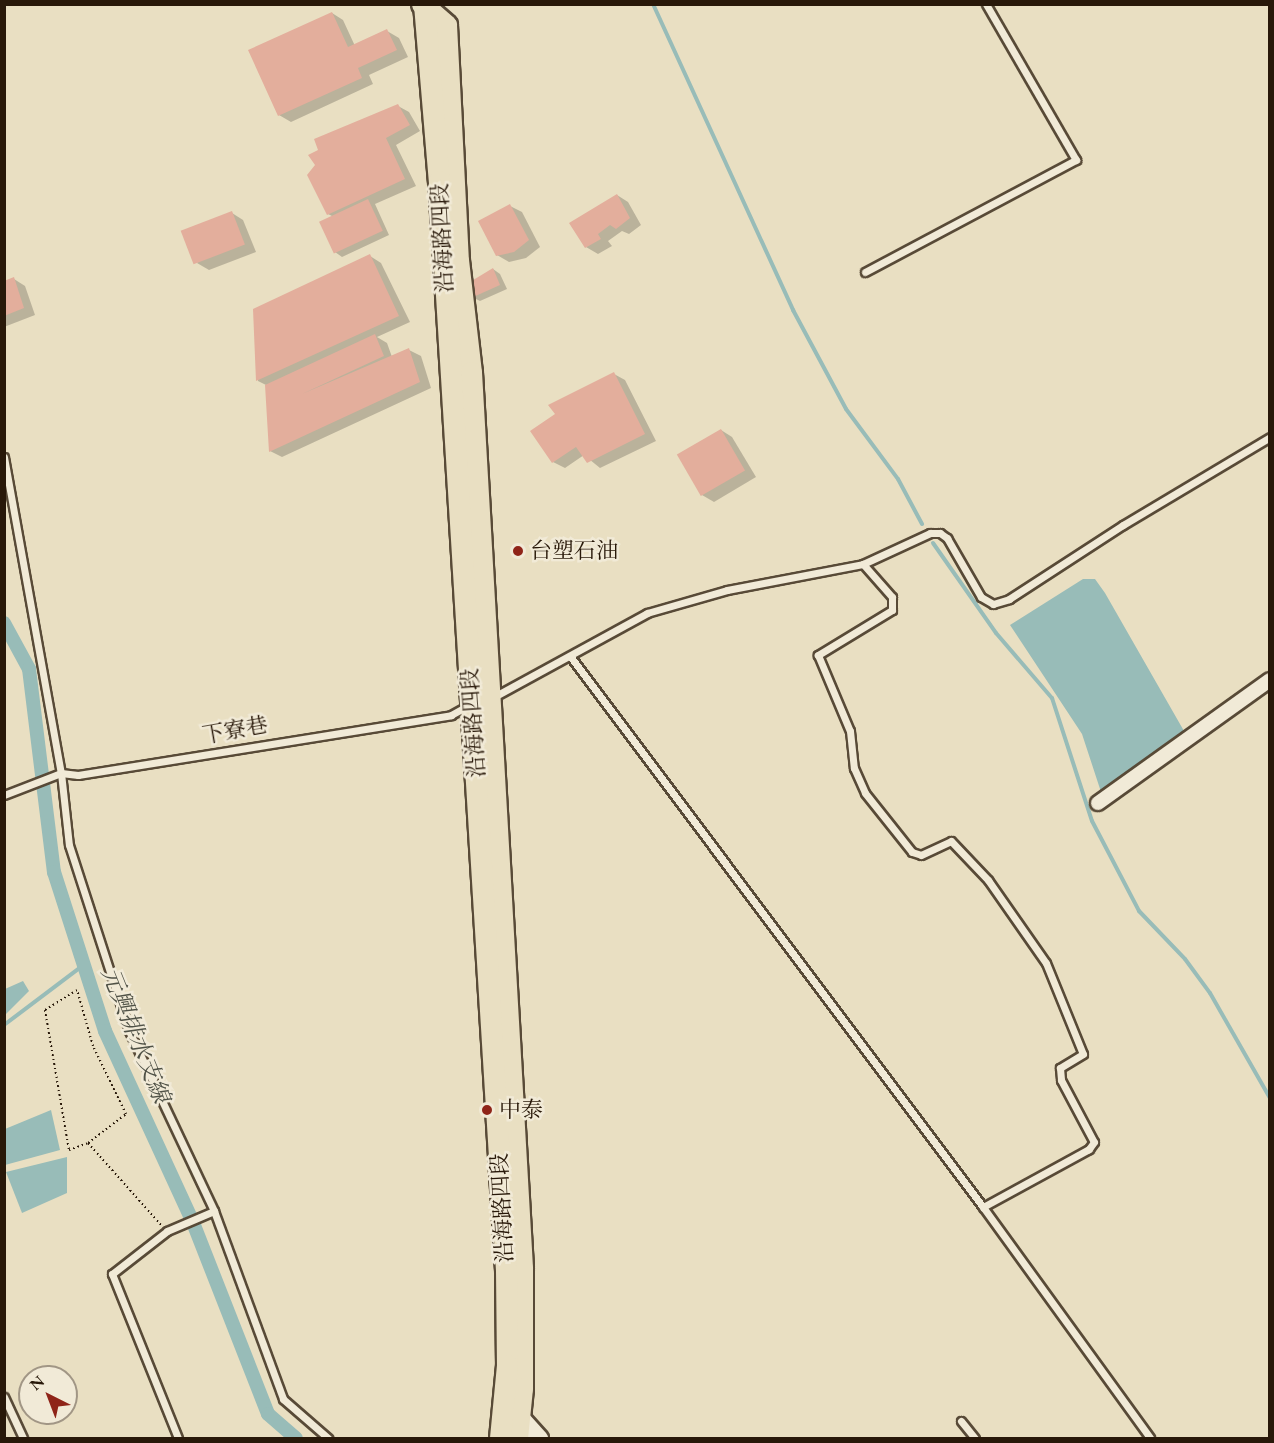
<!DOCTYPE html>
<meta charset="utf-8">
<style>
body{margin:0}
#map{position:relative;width:1274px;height:1443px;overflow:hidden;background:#e9dfc2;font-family:"EB Garamond","Noto Serif TC",serif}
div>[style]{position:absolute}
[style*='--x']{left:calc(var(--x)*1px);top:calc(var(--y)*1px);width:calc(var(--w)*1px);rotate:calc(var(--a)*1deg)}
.water>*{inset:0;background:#98bcb8}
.shadow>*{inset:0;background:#0003}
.stream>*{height:4px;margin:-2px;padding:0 2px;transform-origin:2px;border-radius:2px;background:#98bcb8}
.canal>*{height:14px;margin:-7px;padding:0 7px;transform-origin:7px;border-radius:7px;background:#98bcb8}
.building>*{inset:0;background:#e3ae9c;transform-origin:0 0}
.path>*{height:2px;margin-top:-1px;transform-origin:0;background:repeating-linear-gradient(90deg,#281809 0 1.5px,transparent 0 4.5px)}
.roads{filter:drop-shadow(2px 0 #584a37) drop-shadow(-2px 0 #584a37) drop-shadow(0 2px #584a37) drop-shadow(0 -2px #584a37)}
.service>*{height:7px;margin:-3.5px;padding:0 3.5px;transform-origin:3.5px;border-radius:3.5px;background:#f1ead7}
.minor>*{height:14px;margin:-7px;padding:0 7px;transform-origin:7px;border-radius:7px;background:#f1ead7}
.tertiary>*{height:16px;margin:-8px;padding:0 8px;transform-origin:8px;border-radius:8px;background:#f1ead7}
.primary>*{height:21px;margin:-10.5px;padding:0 10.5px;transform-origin:10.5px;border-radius:10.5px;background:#e9dfc2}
.dots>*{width:16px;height:16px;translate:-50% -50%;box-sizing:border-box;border:3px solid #f1ead7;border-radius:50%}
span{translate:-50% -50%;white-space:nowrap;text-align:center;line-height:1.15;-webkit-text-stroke:5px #f1ead7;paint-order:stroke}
.street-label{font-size:22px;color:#281809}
.poi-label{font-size:22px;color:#281809}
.left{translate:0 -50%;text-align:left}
.water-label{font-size:24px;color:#4f5146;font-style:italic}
.frame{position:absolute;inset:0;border:6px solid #281809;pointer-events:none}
.north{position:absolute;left:18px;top:1365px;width:60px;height:60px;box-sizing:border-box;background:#f1ead7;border:2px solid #a19685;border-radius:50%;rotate:318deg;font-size:16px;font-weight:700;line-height:24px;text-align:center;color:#281809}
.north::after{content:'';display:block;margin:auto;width:21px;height:27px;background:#8f2418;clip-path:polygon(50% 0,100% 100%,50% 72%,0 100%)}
</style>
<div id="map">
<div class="water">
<div style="clip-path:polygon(1083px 579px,1095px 579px,1105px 593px,1188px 738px,1102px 795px,1082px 734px,1010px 625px)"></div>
<div style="clip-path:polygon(23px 981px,29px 991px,5px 1015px,5px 989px)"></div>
<div style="clip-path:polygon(51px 1110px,60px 1150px,5px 1165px,5px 1129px)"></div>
<div style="clip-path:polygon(67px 1157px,67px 1193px,22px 1213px,6px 1172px)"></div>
</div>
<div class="shadow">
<div style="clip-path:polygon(332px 13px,343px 20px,355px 46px,387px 31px,399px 38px,408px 57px,369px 75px,373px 84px,291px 122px,279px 115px)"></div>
<div style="clip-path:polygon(398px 106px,409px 112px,420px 131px,396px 145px,416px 186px,375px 204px,389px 235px,342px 257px,335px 252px,334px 217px,328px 214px)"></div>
<div style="clip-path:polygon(617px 195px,628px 202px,641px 225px,629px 234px,622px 231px,608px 241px,612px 246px,598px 254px,586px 247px,571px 224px)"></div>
<div style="clip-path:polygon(510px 206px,522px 212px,540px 247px,526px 258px,509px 262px,497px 255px)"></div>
<div style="clip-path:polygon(232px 213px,243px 220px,256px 252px,209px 270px,197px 263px)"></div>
<div style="clip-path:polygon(370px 256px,381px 263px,410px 322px,377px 337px,387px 343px,392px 357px,409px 350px,421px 356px,431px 388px,282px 457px,270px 451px,266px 385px,258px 381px,255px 310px)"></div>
<div style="clip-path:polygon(493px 269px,500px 274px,507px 289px,480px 301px,472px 297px)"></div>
<div style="clip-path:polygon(14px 279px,25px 286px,35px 315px,4px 327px,4px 283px)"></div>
<div style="clip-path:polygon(614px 374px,625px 380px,656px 441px,600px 468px,584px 455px,565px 468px,553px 462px,557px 415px)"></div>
<div style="clip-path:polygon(721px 430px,732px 437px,756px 477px,714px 502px,702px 495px,679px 455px)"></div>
</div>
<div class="stream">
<div style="--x:653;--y:4;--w:337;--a:65.4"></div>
<div style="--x:793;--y:310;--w:112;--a:61.8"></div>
<div style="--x:846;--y:409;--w:87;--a:53.4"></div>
<div style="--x:898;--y:479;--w:51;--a:61.9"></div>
<div style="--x:933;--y:543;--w:110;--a:55"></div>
<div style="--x:996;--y:633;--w:86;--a:49.3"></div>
<div style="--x:1052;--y:698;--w:129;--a:72"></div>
<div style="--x:1092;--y:821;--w:102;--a:62.4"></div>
<div style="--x:1139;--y:911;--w:66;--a:46.2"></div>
<div style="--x:1185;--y:959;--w:42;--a:53.7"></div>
<div style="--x:1210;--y:993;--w:121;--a:60.3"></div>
<div style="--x:4;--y:1025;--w:101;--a:-37"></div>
</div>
<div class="canal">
<div style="--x:4;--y:623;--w:52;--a:61.5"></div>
<div style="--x:29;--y:669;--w:205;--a:83"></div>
<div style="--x:54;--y:872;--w:167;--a:72.2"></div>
<div style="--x:105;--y:1031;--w:208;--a:65.3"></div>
<div style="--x:192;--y:1220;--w:208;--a:68.6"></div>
<div style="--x:268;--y:1414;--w:37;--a:41"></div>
</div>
<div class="building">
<div style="clip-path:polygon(332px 12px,348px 47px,387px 29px,397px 50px,358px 68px,362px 78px,278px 116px,248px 50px)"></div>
<div style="clip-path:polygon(398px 104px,410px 125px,386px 138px,405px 179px,327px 215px,307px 175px,315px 165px,308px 155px,318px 150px,314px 139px)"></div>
<div style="clip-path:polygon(617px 194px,630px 218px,616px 229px,610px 225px,598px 234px,601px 239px,585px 248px,569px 223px)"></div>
<div style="left:368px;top:199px;width:35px;height:54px;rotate:65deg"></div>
<div style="clip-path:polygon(510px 204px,529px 240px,514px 252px,496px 256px,478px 221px)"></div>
<div style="left:232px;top:211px;width:36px;height:55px;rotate:69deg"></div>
<div style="clip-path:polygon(370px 254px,399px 316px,256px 381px,253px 309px)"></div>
<div style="clip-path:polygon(493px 268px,500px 285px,471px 298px,465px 285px)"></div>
<div style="clip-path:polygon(14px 277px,24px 308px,4px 316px,4px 281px)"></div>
<div style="clip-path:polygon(375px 334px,384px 356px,302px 394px,409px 348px,420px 382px,269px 452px,265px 385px)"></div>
<div style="clip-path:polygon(614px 372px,645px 434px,587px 463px,576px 447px,552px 463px,530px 431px,555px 414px,548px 405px)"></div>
<div style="left:721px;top:429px;width:48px;height:51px;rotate:60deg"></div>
</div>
<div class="path">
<div style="--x:88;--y:1143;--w:48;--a:-37.3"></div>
<div style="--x:126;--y:1114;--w:76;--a:-115.9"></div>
<div style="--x:93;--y:1046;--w:58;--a:-105.9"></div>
<div style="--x:77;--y:990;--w:38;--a:148"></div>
<div style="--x:45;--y:1010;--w:142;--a:80.3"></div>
<div style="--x:69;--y:1150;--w:20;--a:-20"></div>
<div style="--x:88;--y:1143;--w:110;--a:48.3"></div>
</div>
<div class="roads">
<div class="service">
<div style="--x:865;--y:272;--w:239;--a:-28"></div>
<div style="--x:1076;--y:160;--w:180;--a:-120"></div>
<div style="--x:4;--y:457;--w:321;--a:79.8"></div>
<div style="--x:61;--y:773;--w:72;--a:83.7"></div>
<div style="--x:69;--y:845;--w:195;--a:72.1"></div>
<div style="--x:129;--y:1031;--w:199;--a:64.7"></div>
<div style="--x:214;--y:1211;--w:200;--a:69.8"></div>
<div style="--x:283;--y:1399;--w:60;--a:40.9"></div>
<div style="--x:863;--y:564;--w:44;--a:48.7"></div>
<div style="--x:892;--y:597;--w:13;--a:90"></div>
<div style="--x:892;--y:610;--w:87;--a:148.7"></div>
<div style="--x:818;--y:655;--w:82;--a:67.2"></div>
<div style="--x:850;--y:731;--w:37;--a:84"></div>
<div style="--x:854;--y:768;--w:27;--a:66"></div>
<div style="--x:865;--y:793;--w:75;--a:51.5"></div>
<div style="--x:912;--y:852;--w:9;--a:18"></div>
<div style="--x:921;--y:855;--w:33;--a:-25"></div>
<div style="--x:951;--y:841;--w:54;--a:46.5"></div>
<div style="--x:988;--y:880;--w:101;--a:55.1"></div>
<div style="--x:1046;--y:963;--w:98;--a:67.9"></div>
<div style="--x:1083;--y:1054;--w:27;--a:149"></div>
<div style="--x:1060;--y:1068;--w:12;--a:85"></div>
<div style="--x:1061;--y:1080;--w:70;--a:62"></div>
<div style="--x:1094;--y:1142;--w:9;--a:126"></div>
<div style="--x:1089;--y:1149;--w:121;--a:151.3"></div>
<div style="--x:570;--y:656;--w:689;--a:53.15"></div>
<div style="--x:983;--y:1207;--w:285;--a:54.1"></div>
<div style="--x:492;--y:698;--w:177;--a:-28.7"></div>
<div style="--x:647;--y:613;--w:83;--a:-16"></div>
<div style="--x:727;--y:590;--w:138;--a:-10.8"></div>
<div style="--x:863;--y:564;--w:74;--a:-24.8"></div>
<div style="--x:930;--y:533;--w:10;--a:0"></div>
<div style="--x:940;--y:533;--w:9;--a:36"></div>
<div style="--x:947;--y:538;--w:68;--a:60"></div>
<div style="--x:981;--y:597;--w:14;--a:30"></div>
<div style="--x:993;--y:604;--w:17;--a:-17"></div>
<div style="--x:1009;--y:599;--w:136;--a:-33"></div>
<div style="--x:1123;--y:525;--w:171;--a:-30.9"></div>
<div style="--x:4;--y:795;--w:61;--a:-21.1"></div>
<div style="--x:61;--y:773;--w:17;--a:7"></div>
<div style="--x:78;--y:775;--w:378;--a:-9.1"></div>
<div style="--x:451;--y:715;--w:18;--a:-29"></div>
<div style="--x:4;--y:1397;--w:45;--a:65.1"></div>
<div style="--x:961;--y:1421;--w:22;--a:51"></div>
<div style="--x:178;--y:1438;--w:177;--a:-111.9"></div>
<div style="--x:112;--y:1274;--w:70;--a:-38"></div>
<div style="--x:167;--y:1231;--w:51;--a:-23.1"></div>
</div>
<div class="minor">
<div style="--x:1098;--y:803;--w:211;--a:-35.6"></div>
</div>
<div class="tertiary">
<div style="--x:512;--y:1414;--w:8;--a:14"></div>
<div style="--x:520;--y:1416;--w:30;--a:48"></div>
</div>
<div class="primary">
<div style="--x:422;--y:4;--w:32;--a:41"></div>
<div style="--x:446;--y:25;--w:235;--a:87.1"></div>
<div style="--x:458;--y:260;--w:113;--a:83.4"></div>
<div style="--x:471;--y:372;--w:897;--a:86.74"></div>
<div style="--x:522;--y:1268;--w:120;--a:90"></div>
<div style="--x:522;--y:1388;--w:50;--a:95.7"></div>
<div style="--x:424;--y:4;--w:178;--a:85.2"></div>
<div style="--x:439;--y:181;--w:1091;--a:86.48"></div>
<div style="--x:506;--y:1270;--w:95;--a:89.4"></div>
<div style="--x:507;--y:1365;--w:73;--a:95.5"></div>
</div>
</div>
<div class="dots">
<div style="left:518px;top:551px;background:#8f2418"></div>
<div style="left:487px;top:1110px;background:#8f2418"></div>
</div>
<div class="street-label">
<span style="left:442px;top:238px;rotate:-93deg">沿海路四段</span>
<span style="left:473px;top:723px;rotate:-94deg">沿海路四段</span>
<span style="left:235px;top:730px;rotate:-10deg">下寮巷</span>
<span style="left:502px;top:1208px;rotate:-93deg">沿海路四段</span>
</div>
<div class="poi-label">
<span class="left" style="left:530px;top:551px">台塑石油</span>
<span class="left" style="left:499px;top:1110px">中泰</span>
</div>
<div class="water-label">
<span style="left:136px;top:1035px;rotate:68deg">元興排水支線</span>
</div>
<div class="frame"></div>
<div class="north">N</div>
</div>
